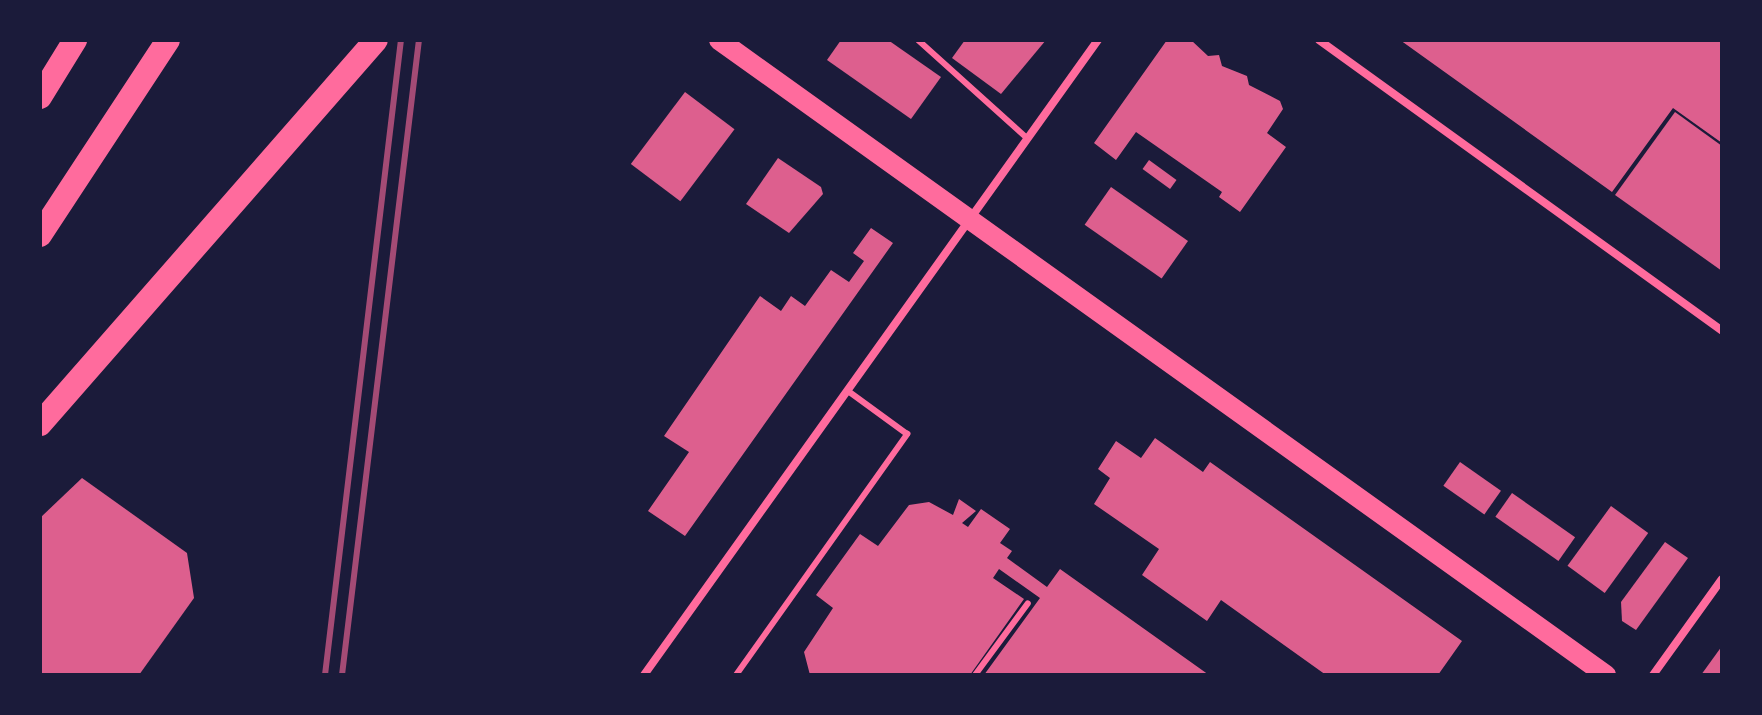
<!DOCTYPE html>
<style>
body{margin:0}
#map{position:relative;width:1762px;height:715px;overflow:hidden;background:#1b1b3a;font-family:Rubik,sans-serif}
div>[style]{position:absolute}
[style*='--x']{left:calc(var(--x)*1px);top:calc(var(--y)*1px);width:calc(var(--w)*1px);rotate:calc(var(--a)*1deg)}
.building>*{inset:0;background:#dd5f8e;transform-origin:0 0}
.service>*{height:6px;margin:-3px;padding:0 3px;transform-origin:3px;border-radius:3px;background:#ff6b9d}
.minor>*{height:8px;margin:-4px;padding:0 4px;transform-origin:4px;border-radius:4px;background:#ff6b9d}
.primary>*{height:20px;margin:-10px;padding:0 10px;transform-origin:10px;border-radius:10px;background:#ff6b9d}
.motorway>*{height:24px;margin:-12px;padding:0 12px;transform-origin:12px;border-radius:12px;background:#ff6b9d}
.rail>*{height:6px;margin:-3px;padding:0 3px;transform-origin:3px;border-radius:3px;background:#a44b75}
span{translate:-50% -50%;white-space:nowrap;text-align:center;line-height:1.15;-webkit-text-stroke:6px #1b1b3a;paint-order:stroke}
.frame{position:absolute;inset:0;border:42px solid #1b1b3a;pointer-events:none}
</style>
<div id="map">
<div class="building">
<div style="clip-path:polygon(841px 40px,888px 40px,941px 77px,911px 119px,827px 60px)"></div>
<div style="clip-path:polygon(965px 40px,1046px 40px,1001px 94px,952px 58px)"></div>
<div style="clip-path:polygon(1167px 40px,1191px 40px,1208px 56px,1219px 55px,1222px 66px,1247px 76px,1249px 85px,1280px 101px,1283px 109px,1267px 133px,1286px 147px,1240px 212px,1219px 197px,1222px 192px,1136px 132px,1116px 160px,1094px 143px)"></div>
<div style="clip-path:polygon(1400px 40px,1722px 40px,1722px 143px,1673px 108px,1612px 192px)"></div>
<div style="left:685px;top:92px;width:62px;height:90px;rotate:37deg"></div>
<div style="clip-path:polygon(1675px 112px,1722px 146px,1722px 271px,1615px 195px)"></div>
<div style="clip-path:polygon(778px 158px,821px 187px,823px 194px,789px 233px,746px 204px)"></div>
<div style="left:1149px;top:160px;width:34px;height:11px;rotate:36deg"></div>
<div style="left:1111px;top:187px;width:94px;height:46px;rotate:35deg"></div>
<div style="clip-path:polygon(871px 228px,893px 243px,685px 536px,648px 511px,689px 452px,664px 436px,760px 296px,781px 311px,791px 296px,805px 306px,831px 270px,849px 282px,864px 261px,853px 253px)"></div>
<div style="clip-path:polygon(1155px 438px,1203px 472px,1210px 462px,1462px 641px,1438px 675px,1326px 675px,1221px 600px,1207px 621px,1142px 575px,1159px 549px,1094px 504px,1110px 478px,1098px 469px,1116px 441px,1141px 458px)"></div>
<div style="left:1460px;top:462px;width:50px;height:29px;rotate:35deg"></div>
<div style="clip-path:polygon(82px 478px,187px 553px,194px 598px,139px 675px,40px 675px,40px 518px)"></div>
<div style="left:1512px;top:493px;width:77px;height:29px;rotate:35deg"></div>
<div style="clip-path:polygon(959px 499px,976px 511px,962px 523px,968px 527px,981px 509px,1010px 529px,1000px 543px,1012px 551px,1007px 558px,1047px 587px,1060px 569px,1209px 675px,984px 675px,1040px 598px,999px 569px,993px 578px,1024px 599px,970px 675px,810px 675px,804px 652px,833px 608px,816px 595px,860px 534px,878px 546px,909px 505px,929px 502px,953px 515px)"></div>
<div style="left:1611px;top:506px;width:46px;height:74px;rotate:36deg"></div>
<div style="clip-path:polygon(1665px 542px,1688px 558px,1636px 630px,1622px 621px,1621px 602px)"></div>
<div style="clip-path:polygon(1722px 646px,1722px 675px,1701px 675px)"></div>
</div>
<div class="service">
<div style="--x:918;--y:40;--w:147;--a:42"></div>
<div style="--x:736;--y:675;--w:296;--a:-54.6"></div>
<div style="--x:907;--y:434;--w:73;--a:-143.9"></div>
<div style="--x:975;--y:675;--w:89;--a:-53.6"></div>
</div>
<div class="minor">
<div style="--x:1319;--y:40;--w:497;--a:35.8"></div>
<div style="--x:644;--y:675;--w:781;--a:-54.44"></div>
<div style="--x:1653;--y:675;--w:118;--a:-54.3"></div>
</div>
<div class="primary">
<div style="--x:719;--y:40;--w:1091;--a:35.6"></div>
</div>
<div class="motorway">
<div style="--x:40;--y:97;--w:67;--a:-58.4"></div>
<div style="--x:40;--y:235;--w:233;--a:-56.7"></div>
<div style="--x:40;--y:424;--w:510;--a:-48.81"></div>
</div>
<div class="rail">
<div style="--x:325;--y:675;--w:640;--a:-83.18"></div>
<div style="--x:342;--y:675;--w:640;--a:-83.09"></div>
</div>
<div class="frame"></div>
</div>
